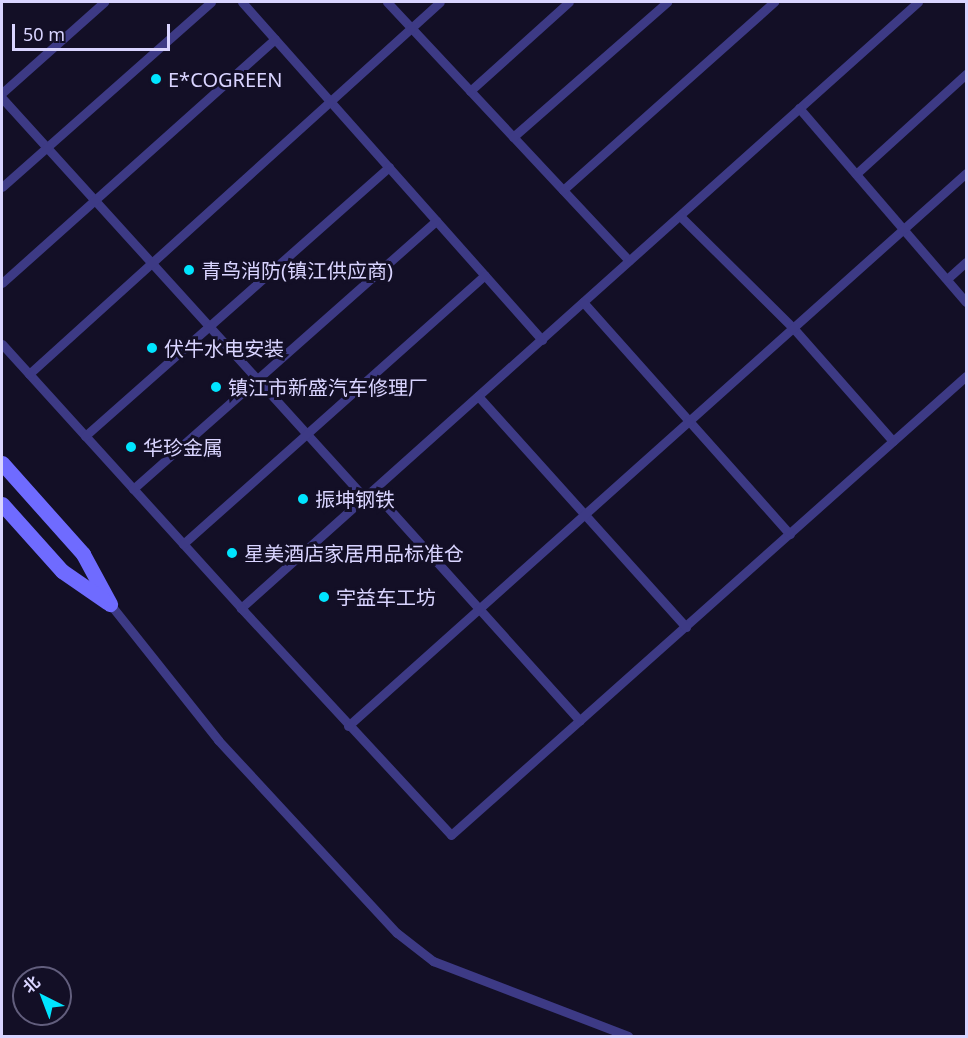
<!DOCTYPE html>
<meta charset="utf-8">
<style>
body{margin:0}
#map{position:relative;width:968px;height:1038px;overflow:hidden;background:#130f26;font-family:"Noto Sans","Noto Sans SC",sans-serif}
div>[style]{position:absolute}
[style*='--x']{left:calc(var(--x)*1px);top:calc(var(--y)*1px);width:calc(var(--w)*1px);rotate:calc(var(--a)*1deg)}
.lane>*{height:9px;margin:-4.5px;padding:0 4.5px;transform-origin:4.5px;border-radius:4.5px;background:#3d3a85}
.secondary>*{height:15px;margin:-7.5px;padding:0 7.5px;transform-origin:7.5px;border-radius:7.5px;background:#6f6bff}
.dots>*{width:16px;height:16px;translate:-50% -50%;box-sizing:border-box;border:3px solid #130f26;border-radius:50%}
span{translate:-50% -50%;white-space:nowrap;text-align:center;line-height:1.15;-webkit-text-stroke:6px #130f26;paint-order:stroke}
.poi-label{font-size:20px;color:#d9d4ff}
.left{translate:0 -50%;text-align:left}
.frame{position:absolute;inset:0;border:3px solid #d9d4ff;pointer-events:none}
.north{position:absolute;left:12px;top:966px;width:60px;height:60px;box-sizing:border-box;background:#130f26;border:2px solid #625e7d;border-radius:50%;rotate:318deg;font-size:16px;font-weight:700;line-height:24px;text-align:center;color:#d9d4ff}
.north::after{content:'';display:block;margin:auto;width:21px;height:27px;background:#00e5ff;clip-path:polygon(50% 0,100% 100%,50% 72%,0 100%)}
.scale{position:absolute;left:12px;top:24px;width:158px;height:27px;box-sizing:border-box;border:3px solid #d9d4ff;border-top:0;padding-left:8px;font-size:18px;line-height:21px;white-space:nowrap;color:#d9d4ff;-webkit-text-stroke:4px #130f26;paint-order:stroke}
</style>
<div id="map">
<div class="lane">
<div style="--x:242;--y:2;--w:452;--a:48.4"></div>
<div style="--x:387;--y:2;--w:354;--a:46.9"></div>
<div style="--x:918;--y:2;--w:909;--a:138.17"></div>
<div style="--x:241;--y:608;--w:309;--a:47.2"></div>
<div style="--x:451;--y:835;--w:690;--a:-41.71"></div>
<div style="--x:470;--y:91;--w:133;--a:-42"></div>
<div style="--x:2;--y:93;--w:137;--a:-41.7"></div>
<div style="--x:2;--y:98;--w:540;--a:47.78"></div>
<div style="--x:799;--y:108;--w:256;--a:49.3"></div>
<div style="--x:513;--y:137;--w:205;--a:-41.2"></div>
<div style="--x:856;--y:174;--w:149;--a:-42.3"></div>
<div style="--x:2;--y:187;--w:279;--a:-41.5"></div>
<div style="--x:563;--y:190;--w:283;--a:-41.7"></div>
<div style="--x:680;--y:216;--w:162;--a:44.7"></div>
<div style="--x:795;--y:330;--w:148;--a:48.6"></div>
<div style="--x:947;--y:279;--w:25;--a:-42"></div>
<div style="--x:2;--y:283;--w:366;--a:-41.8"></div>
<div style="--x:583;--y:302;--w:311;--a:48.3"></div>
<div style="--x:2;--y:344;--w:360;--a:47.8"></div>
<div style="--x:29;--y:374;--w:554;--a:-42.15"></div>
<div style="--x:478;--y:396;--w:311;--a:48"></div>
<div style="--x:85;--y:436;--w:406;--a:-41.5"></div>
<div style="--x:133;--y:489;--w:405;--a:-41.5"></div>
<div style="--x:373;--y:491;--w:309;--a:48"></div>
<div style="--x:183;--y:544;--w:404;--a:-41.7"></div>
<div style="--x:110;--y:604;--w:174;--a:51.5"></div>
<div style="--x:218;--y:740;--w:263;--a:47.2"></div>
<div style="--x:397;--y:933;--w:46;--a:37.9"></div>
<div style="--x:433;--y:961;--w:209;--a:21"></div>
<div style="--x:348;--y:726;--w:829;--a:-41.82"></div>
</div>
<div class="secondary">
<div style="--x:2;--y:463;--w:122;--a:48.3"></div>
<div style="--x:83;--y:554;--w:57;--a:61.6"></div>
<div style="--x:2;--y:504;--w:90;--a:48.2"></div>
<div style="--x:62;--y:571;--w:55;--a:34.6"></div>
</div>
<div class="dots">
<div style="left:156px;top:79px;background:#00e5ff"></div>
<div style="left:189px;top:270px;background:#00e5ff"></div>
<div style="left:152px;top:348px;background:#00e5ff"></div>
<div style="left:216px;top:387px;background:#00e5ff"></div>
<div style="left:131px;top:447px;background:#00e5ff"></div>
<div style="left:303px;top:499px;background:#00e5ff"></div>
<div style="left:232px;top:553px;background:#00e5ff"></div>
<div style="left:324px;top:597px;background:#00e5ff"></div>
</div>
<div class="poi-label">
<span class="left" style="left:168px;top:79px">E*COGREEN</span>
<span class="left" style="left:201px;top:270px">青鸟消防(镇江供应商)</span>
<span class="left" style="left:164px;top:348px">伏牛水电安装</span>
<span class="left" style="left:228px;top:387px">镇江市新盛汽车修理厂</span>
<span class="left" style="left:143px;top:447px">华珍金属</span>
<span class="left" style="left:315px;top:499px">振坤钢铁</span>
<span class="left" style="left:244px;top:553px">星美酒店家居用品标准仓</span>
<span class="left" style="left:336px;top:597px">宇益车工坊</span>
</div>
<div class="frame"></div>
<div class="north">北</div>
<div class="scale">50 m</div>
</div>
